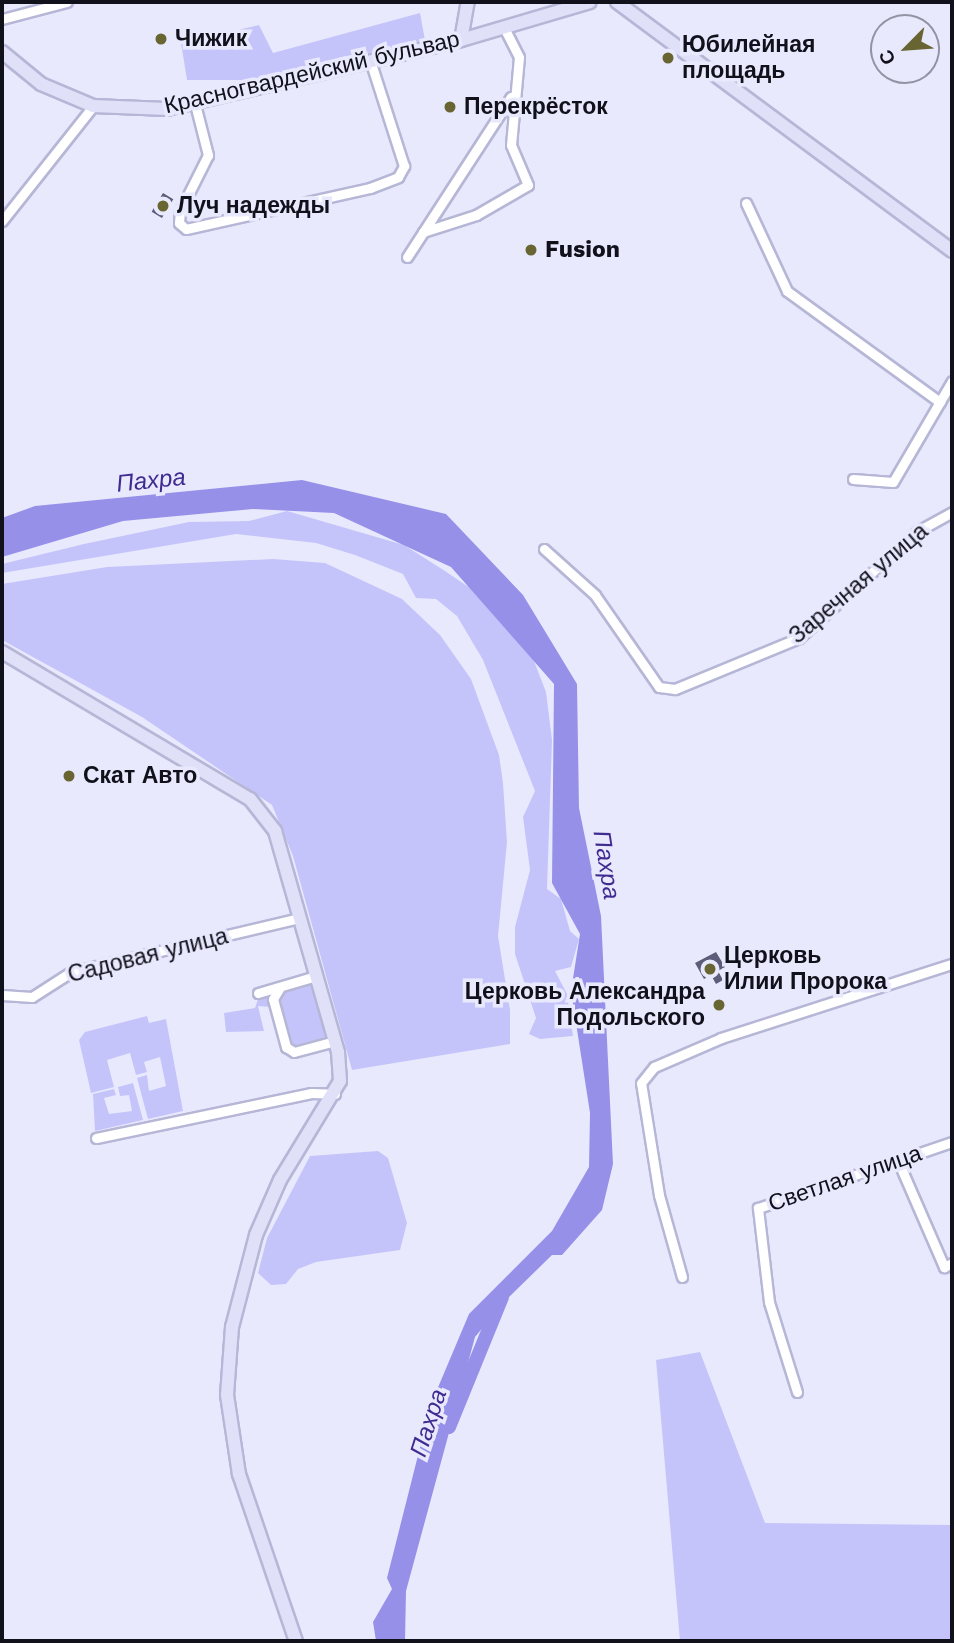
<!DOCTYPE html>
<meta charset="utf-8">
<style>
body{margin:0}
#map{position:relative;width:954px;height:1643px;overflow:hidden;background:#e9e9fe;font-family:"Work Sans",sans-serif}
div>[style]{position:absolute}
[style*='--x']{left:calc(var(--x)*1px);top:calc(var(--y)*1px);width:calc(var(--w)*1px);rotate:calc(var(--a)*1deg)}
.green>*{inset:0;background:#c5c4fa}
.water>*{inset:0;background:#9690e9}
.river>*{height:14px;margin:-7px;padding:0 7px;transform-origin:7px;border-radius:7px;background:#9690e9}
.building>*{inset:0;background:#5d5c79;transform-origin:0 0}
.roads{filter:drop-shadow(2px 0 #b6b6d6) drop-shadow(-2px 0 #b6b6d6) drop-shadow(0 2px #b6b6d6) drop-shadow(0 -2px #b6b6d6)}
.street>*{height:9px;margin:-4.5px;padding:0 4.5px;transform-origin:4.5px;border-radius:4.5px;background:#fff}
.secondary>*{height:12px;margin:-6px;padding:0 6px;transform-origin:6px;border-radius:6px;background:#e1e0f9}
.dots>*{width:19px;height:19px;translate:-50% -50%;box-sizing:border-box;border:4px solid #e9e9fe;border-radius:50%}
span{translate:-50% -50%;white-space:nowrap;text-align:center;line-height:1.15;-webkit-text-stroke:7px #e9e9fe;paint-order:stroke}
.poi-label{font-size:23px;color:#11111c;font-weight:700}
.left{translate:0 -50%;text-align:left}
.right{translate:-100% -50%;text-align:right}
.street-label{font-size:23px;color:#11111c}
.water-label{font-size:24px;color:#402b90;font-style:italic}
.frame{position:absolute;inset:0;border:4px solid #11111c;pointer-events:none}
.north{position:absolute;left:870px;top:14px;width:70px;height:70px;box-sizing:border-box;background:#e9e9fe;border:2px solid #9393a4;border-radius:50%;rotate:245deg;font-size:19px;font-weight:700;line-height:28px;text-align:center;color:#11111c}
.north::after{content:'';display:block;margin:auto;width:24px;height:32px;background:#686532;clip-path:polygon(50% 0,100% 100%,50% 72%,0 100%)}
</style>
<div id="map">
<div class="green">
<div style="clip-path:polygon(420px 13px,425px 40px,250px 80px,187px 80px,181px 43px,259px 25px,273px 53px)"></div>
<div style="clip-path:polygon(287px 511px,404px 545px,445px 571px,470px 588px,534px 661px,546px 692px,552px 740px,547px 889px,561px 899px,570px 931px,579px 939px,571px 967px,555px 971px,567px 994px,573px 1036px,540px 1039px,529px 1034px,536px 1018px,515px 954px,515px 927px,530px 870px,523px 817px,535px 791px,483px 660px,457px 616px,436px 599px,416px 598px,403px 574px,355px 555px,316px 543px,236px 534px,2px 573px,2px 564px,84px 544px,189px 522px,249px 521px)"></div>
<div style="clip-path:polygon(273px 559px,325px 563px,402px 599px,440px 635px,471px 679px,499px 755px,503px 783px,507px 842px,498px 936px,510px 1010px,510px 1044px,352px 1070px,293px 856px,272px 805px,142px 717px,2px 640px,2px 584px,107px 567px)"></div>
<div style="clip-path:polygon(307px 982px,315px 988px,327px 1038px,290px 1050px,274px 994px)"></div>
<div style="clip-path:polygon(267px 994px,270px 1007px,258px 1006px,264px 1031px,226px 1032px,224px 1013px,255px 1008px,259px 996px)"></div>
<div style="clip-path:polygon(147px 1016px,149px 1023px,166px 1019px,183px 1111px,148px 1119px,137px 1078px,147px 1075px,149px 1091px,166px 1086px,160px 1057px,144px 1062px,147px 1072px,136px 1075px,130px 1053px,107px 1060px,114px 1087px,91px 1093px,79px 1040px,85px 1032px)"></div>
<div style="clip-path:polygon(133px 1083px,143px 1120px,95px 1131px,93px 1094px,114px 1089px,116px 1095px,104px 1098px,109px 1114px,132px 1111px,129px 1095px,120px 1096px,118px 1087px)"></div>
<div style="clip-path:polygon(378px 1151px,388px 1158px,407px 1223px,400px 1250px,316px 1262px,298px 1269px,286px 1284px,271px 1285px,258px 1273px,267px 1238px,310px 1156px)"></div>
<div style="clip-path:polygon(700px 1352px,765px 1523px,952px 1525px,952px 1641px,680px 1641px,656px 1360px)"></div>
</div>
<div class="water">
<div style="clip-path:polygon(302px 480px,446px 514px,523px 595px,577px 684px,579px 808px,601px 916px,613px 1164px,602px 1210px,562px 1255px,552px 1255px,505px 1301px,475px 1337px,406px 1591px,405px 1641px,376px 1641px,373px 1622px,392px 1589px,387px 1578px,431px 1404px,469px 1314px,552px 1231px,589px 1167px,590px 1113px,571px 991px,580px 934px,552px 883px,554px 684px,451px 567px,334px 513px,253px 509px,123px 521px,2px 557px,2px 518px,35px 506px)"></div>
</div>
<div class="river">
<div style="--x:449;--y:1427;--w:140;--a:-67.8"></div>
</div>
<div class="building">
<div style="left:163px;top:193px;width:12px;height:22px;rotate:31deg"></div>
<div style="clip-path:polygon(716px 952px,725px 967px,718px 971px,723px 980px,716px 984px,711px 975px,704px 979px,695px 963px)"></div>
</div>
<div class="roads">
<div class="street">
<div style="--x:2;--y:19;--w:67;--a:-14.7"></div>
<div style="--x:195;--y:104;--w:53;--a:75.7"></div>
<div style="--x:208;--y:155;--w:63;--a:116.6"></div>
<div style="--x:180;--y:211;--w:12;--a:95"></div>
<div style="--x:179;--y:223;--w:9;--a:41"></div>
<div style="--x:186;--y:229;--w:189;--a:-12.6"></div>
<div style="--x:370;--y:188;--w:30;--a:-21"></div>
<div style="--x:398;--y:177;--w:13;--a:-61"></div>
<div style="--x:404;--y:166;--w:108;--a:-107.8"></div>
<div style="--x:746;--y:203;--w:97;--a:65"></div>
<div style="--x:787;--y:291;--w:189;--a:36"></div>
<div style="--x:2;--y:221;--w:147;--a:-51.6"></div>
<div style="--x:423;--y:232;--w:56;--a:-17.8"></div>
<div style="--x:476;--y:215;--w:60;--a:-30"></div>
<div style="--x:528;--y:185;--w:43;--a:-113"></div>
<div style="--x:511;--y:145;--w:88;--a:-84.8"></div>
<div style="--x:519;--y:57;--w:34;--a:-117"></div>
<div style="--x:407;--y:257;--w:191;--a:-57"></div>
<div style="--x:853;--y:479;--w:40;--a:4.3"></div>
<div style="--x:893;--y:482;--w:117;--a:-59.7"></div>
<div style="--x:544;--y:549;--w:69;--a:42"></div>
<div style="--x:595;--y:595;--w:112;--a:55.2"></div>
<div style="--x:659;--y:687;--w:16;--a:7"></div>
<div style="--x:675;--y:689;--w:134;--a:-22.4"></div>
<div style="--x:799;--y:638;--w:160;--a:-42"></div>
<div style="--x:918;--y:531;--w:39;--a:-29"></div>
<div style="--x:279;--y:989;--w:12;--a:121"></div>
<div style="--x:273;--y:999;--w:50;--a:74.8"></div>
<div style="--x:286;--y:1047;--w:9;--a:32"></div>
<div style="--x:294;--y:1052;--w:42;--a:-15"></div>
<div style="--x:258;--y:993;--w:60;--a:-16.3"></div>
<div style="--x:2;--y:995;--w:30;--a:4"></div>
<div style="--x:32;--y:997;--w:46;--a:-32.7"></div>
<div style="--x:71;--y:972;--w:234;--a:-13.3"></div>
<div style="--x:96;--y:1138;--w:220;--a:-11.8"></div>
<div style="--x:311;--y:1093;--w:24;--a:2"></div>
<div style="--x:898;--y:1161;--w:116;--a:66.5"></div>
<div style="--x:944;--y:1267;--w:9;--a:-27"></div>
<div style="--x:682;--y:1277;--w:85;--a:-105.7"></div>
<div style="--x:659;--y:1195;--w:113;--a:-99.1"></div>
<div style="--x:641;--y:1083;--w:21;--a:-51"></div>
<div style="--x:654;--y:1067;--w:73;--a:-23.4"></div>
<div style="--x:721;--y:1038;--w:243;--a:-17.8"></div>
<div style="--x:797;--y:1392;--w:94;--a:-107.3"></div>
<div style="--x:769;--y:1302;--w:95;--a:-96.7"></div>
<div style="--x:758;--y:1208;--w:205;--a:-18.8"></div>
</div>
<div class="secondary">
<div style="--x:617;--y:2;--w:417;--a:36.6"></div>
<div style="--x:461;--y:40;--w:39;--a:-80"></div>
<div style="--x:2;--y:52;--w:50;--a:39.4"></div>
<div style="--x:41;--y:84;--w:56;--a:22.9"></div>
<div style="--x:93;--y:106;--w:74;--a:2.3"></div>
<div style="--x:167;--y:109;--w:302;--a:-13.2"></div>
<div style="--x:461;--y:40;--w:134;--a:-16.4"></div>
<div style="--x:2;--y:652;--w:288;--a:30.7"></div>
<div style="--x:250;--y:799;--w:41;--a:52"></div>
<div style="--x:275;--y:831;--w:230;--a:74.1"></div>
<div style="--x:338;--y:1052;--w:29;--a:86"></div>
<div style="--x:340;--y:1081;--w:116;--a:121.2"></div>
<div style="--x:280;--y:1180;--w:60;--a:113.6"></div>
<div style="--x:256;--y:1235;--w:95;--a:104.6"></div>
<div style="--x:232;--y:1327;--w:68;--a:94.2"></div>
<div style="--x:227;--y:1395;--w:80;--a:81.4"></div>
<div style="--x:239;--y:1474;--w:176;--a:71.2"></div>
</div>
</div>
<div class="dots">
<div style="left:161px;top:39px;background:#686532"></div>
<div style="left:668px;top:58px;background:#686532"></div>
<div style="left:450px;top:107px;background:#686532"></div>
<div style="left:163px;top:206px;background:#686532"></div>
<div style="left:531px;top:250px;background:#686532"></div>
<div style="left:69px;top:776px;background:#686532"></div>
<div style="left:710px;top:969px;background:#686532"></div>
<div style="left:719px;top:1005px;background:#686532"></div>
</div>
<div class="poi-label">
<span class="left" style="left:175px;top:39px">Чижик</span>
<span class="left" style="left:682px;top:58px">Юбилейная<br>площадь</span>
<span class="left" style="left:464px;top:107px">Перекрёсток</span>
<span class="left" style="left:177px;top:206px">Луч надежды</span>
<span class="left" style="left:545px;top:250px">Fusion</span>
<span class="left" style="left:83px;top:776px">Скат Авто</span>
<span class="left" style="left:724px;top:969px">Церковь<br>Илии Пророка</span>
<span class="right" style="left:705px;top:1005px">Церковь Александра<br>Подольского</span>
</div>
<div class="street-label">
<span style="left:312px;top:73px;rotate:-13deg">Красногвардейский бульвар</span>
<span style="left:859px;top:584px;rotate:-40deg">Заречная улица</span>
<span style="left:148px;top:956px;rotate:-14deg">Садовая улица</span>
<span style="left:845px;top:1179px;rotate:-19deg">Светлая улица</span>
</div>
<div class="water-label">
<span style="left:151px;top:481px;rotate:-6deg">Пахра</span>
<span style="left:606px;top:865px;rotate:81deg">Пахра</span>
<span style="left:429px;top:1423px;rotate:-72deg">Пахра</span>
</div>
<div class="frame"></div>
<div class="north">С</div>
</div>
